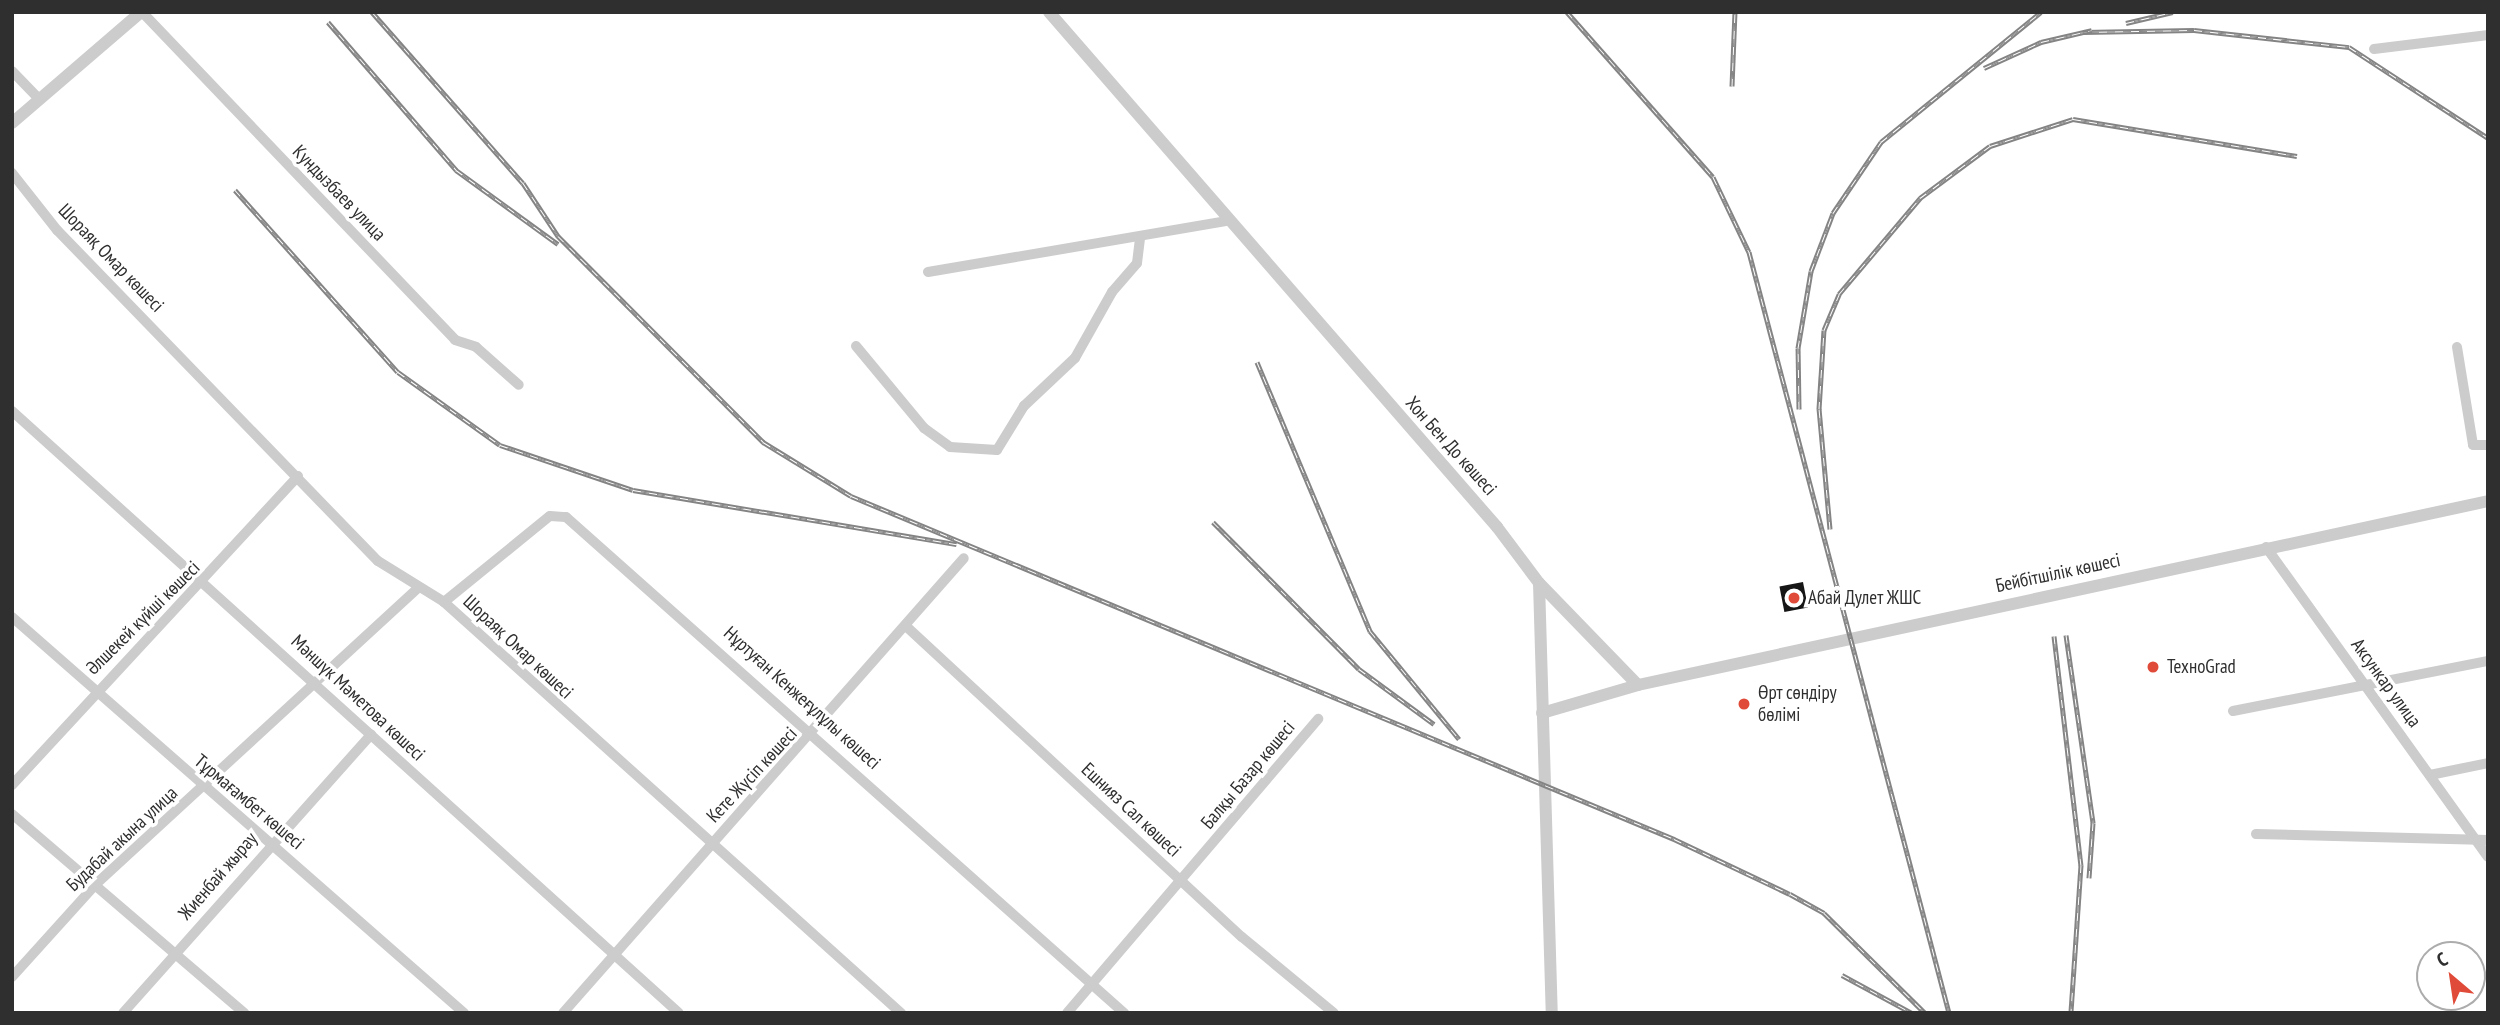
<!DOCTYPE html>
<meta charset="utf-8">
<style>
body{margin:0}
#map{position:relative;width:2500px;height:1025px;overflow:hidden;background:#fff;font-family:"PT Sans Narrow",sans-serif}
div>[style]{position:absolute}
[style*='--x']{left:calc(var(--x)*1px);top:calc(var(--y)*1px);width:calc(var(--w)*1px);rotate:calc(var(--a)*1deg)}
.building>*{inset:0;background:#161616;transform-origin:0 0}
.minor>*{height:10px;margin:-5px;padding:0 5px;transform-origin:5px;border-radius:5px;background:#ccc}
.tertiary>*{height:12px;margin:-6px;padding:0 6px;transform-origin:6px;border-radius:6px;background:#ccc}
.rail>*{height:5px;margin-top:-2.5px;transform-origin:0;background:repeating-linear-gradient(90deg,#fff 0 8px,#848484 0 16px);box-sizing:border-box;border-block:2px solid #848484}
.dots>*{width:19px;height:19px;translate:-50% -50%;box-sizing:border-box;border:4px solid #fff;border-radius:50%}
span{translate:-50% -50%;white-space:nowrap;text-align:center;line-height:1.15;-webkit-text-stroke:7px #fff;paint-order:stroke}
.street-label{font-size:19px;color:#2f2f2f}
.poi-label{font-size:19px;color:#2f2f2f}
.left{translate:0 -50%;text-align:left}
.frame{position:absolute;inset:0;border:14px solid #2f2f2f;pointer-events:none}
.north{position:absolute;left:2416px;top:941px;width:70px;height:70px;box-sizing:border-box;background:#fff;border:2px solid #acacac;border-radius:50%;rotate:331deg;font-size:19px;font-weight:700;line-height:28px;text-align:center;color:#2f2f2f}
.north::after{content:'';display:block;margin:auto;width:24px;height:32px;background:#df4b38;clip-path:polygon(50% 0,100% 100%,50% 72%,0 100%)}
</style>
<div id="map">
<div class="building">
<div style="left:1803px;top:582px;width:26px;height:24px;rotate:79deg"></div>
</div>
<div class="minor">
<div style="--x:142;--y:12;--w:453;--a:46.3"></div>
<div style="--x:455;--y:340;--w:22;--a:18"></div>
<div style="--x:476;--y:347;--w:57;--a:41.5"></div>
<div style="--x:2374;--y:49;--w:115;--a:-7"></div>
<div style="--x:12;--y:71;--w:39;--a:46"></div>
<div style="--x:12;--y:173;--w:73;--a:51.7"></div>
<div style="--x:57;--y:230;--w:461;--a:45.9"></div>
<div style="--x:378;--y:561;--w:78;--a:31.8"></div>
<div style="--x:444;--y:602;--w:615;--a:41.97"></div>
<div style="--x:928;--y:272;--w:302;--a:-9.7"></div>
<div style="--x:856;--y:346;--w:107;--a:50.3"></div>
<div style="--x:924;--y:428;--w:32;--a:36"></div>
<div style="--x:950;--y:447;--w:47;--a:3.7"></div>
<div style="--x:997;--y:450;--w:52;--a:-58.5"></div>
<div style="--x:1024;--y:406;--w:70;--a:-43.3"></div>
<div style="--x:1075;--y:358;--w:76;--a:-60.7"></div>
<div style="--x:1112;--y:292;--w:38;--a:-49"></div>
<div style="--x:1137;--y:263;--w:25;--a:-83"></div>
<div style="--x:2457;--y:347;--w:99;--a:80.7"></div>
<div style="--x:2473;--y:445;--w:15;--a:0"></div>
<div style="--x:12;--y:411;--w:898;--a:42.07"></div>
<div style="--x:2266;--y:547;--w:381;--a:54.4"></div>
<div style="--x:444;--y:602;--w:136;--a:-39.1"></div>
<div style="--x:550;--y:516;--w:16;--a:4"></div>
<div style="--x:566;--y:517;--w:747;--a:41.63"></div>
<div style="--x:12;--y:617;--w:601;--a:41.22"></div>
<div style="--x:908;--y:628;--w:455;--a:42.8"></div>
<div style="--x:1242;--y:937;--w:119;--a:39.6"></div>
<div style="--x:2233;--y:711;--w:260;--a:-11.1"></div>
<div style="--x:2430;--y:775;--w:59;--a:-11.7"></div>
<div style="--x:12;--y:785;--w:421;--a:-47.2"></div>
<div style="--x:12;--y:814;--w:306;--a:40.6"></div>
<div style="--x:2256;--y:834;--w:232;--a:1.5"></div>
<div style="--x:12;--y:977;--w:125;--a:-47.9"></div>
<div style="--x:96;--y:884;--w:435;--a:-42.6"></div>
<div style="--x:123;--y:1013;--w:373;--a:-48.3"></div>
<div style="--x:563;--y:1013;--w:606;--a:-48.61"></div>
<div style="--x:1067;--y:1013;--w:387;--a:-49.5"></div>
</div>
<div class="tertiary">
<div style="--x:1049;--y:12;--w:683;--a:48.98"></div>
<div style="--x:1497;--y:527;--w:70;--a:53.1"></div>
<div style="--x:1539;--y:583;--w:430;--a:88.3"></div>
<div style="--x:12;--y:123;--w:170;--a:-40.7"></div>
<div style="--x:1539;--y:583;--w:142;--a:45.9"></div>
<div style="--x:1542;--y:713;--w:100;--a:-16.3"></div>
<div style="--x:1638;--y:685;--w:870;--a:-12.21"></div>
</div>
<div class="rail">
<div style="--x:372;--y:12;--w:228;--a:48.6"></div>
<div style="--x:523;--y:183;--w:64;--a:56.6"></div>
<div style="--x:558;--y:236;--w:291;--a:45.1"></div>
<div style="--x:763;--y:442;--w:103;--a:31.5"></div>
<div style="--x:851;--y:496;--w:892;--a:22.62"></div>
<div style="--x:1674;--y:839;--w:128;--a:25.4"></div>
<div style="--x:1790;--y:894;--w:39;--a:29"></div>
<div style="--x:1824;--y:913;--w:142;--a:44.7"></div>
<div style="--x:1567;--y:12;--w:220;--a:48.5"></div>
<div style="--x:1713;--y:177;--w:83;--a:64.4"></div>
<div style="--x:1749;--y:252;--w:787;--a:75.27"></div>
<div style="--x:328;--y:22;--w:196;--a:49.1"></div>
<div style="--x:456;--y:170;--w:126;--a:36"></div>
<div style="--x:2126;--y:23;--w:48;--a:-13.2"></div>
<div style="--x:2083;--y:32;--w:111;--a:-1"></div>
<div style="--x:2194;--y:30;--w:156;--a:6.3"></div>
<div style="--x:2349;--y:47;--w:166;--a:33.2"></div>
<div style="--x:1984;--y:68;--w:63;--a:-24.5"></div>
<div style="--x:2041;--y:42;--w:52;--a:-13.2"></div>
<div style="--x:1732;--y:86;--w:74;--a:-87.7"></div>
<div style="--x:235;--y:190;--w:244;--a:48.2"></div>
<div style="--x:398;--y:372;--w:125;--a:35.6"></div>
<div style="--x:500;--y:445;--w:140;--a:18.7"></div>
<div style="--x:633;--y:490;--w:328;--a:9.5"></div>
<div style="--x:1257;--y:362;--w:292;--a:67.2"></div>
<div style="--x:1370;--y:631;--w:140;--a:50.5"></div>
<div style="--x:1799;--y:409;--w:61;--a:-90.9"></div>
<div style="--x:1798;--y:348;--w:78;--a:-80.4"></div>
<div style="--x:1811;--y:271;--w:62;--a:-69.2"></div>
<div style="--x:1833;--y:213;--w:86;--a:-55.9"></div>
<div style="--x:1881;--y:142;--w:206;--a:-39.1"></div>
<div style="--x:1213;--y:522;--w:207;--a:45.2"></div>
<div style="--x:1359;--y:669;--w:93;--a:36.3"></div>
<div style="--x:1830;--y:529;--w:121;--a:-95.2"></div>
<div style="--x:1819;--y:409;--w:79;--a:-86.4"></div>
<div style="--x:1824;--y:330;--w:39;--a:-67"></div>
<div style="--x:1839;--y:294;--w:126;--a:-49.8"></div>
<div style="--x:1920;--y:198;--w:87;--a:-36.6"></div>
<div style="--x:1990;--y:146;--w:87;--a:-18"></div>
<div style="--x:2073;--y:119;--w:227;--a:9.4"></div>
<div style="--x:2066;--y:635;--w:190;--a:81.8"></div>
<div style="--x:2093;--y:823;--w:55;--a:94.2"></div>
<div style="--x:2054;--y:636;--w:231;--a:83.3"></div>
<div style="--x:2081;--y:865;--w:148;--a:93.9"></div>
<div style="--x:1842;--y:975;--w:80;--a:28.5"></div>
</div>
<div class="dots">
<div style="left:1794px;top:598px;background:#df4b38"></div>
<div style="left:2153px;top:667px;background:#df4b38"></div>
<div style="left:1744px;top:704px;background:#df4b38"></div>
</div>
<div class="street-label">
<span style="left:339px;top:193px;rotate:46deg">Кундызбаев улица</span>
<span style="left:111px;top:258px;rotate:46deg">Шораяқ Омар көшесі</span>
<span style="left:1451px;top:446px;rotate:48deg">Хон Бен До көшесі</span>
<span style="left:2058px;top:573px;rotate:-12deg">Бейбітшілік көшесі</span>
<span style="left:143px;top:618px;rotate:-45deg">Әлшекей күйші көшесі</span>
<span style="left:518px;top:647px;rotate:43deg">Шораяқ Омар көшесі</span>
<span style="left:2386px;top:683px;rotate:54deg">Аксункар улица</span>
<span style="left:358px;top:698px;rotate:43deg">Мәншүк Мәметова көшесі</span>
<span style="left:802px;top:698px;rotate:42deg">Нұртуған Кенжеғұлұлы көшесі</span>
<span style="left:752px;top:775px;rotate:-47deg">Кете Жүсіп көшесі</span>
<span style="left:1248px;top:775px;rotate:-50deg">Балқы Базар көшесі</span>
<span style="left:249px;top:802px;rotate:40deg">Тұрмағамбет көшесі</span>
<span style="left:1131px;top:810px;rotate:43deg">Ешнияз Сал көшесі</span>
<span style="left:122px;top:839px;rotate:-43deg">Будабай акына улица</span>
<span style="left:218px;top:876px;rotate:-49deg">Жиенбай жырау</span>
</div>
<div class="poi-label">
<span class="left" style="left:1808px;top:598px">Абай Дулет ЖШС</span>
<span class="left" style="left:2167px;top:667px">ТехноGrad</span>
<span class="left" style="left:1758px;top:704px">Өрт сөндіру<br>бөлімі</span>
</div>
<div class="frame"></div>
<div class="north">С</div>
</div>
